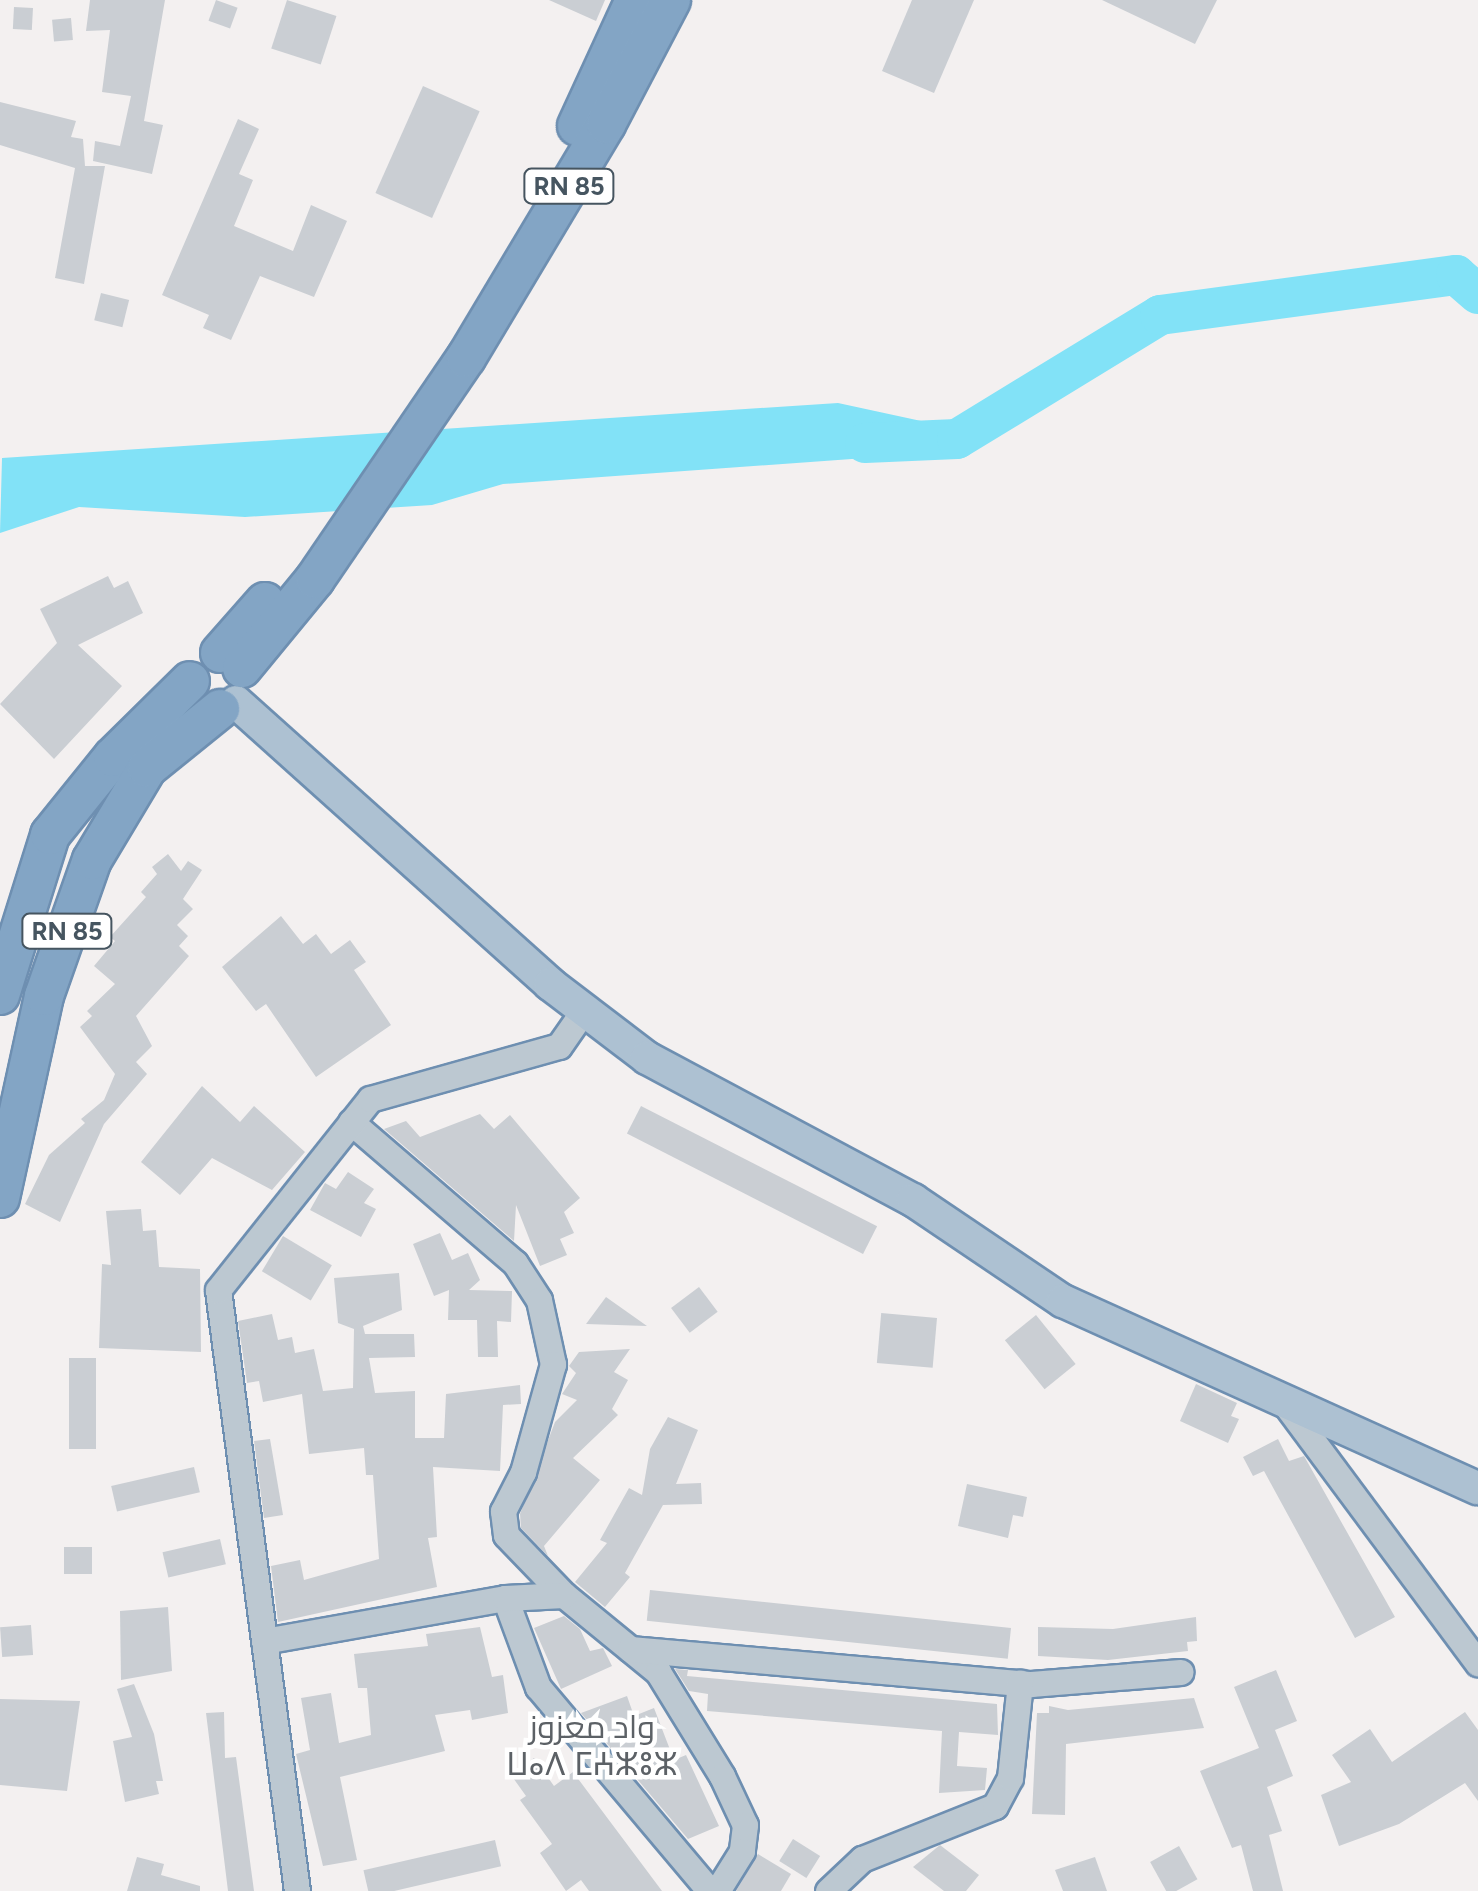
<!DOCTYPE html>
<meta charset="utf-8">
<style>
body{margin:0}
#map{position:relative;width:1478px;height:1891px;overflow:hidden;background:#f3f0f0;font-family:Figtree,Cairo,"Noto Sans Tifinagh",sans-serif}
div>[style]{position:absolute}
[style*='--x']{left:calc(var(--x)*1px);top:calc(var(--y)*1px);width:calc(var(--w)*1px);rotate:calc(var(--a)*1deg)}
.water>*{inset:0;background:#82e2f7}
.river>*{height:40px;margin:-20px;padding:0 20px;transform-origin:20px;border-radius:20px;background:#82e2f7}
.building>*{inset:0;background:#caced3;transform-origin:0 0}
.roads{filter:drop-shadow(2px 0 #6e8fb1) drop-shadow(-2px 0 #6e8fb1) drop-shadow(0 2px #6e8fb1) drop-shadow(0 -2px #6e8fb1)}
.minor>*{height:25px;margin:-12.5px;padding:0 12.5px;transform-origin:12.5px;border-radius:12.5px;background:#bcc8d1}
.major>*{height:32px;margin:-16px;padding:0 16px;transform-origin:16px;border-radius:16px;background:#adc1d2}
.highway>*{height:38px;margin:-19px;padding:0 19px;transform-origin:19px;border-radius:19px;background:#83a5c5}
span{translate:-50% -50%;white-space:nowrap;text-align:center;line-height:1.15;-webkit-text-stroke:9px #fff;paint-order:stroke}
.shield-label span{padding:2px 8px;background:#fff;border:2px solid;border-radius:8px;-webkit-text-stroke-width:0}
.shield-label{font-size:25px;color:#465560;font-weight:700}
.quarter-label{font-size:32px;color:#5c6166}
</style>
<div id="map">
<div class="water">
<div style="clip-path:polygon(838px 403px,935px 424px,907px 455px,503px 484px,432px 505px,245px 517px,79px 507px,0 533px,2px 458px)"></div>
</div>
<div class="river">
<div style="--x:865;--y:443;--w:92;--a:-2.5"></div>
<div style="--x:957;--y:439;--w:238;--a:-31.4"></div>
<div style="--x:1160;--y:315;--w:299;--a:-7.7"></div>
<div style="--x:1456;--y:275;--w:29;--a:41"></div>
</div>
<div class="building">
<div style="clip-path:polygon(90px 0,165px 0,144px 121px,163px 125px,152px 174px,93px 161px,95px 141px,120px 146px,131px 96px,102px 92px,110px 30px,86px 31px)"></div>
<div style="left:216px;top:0;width:23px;height:22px;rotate:20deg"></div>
<div style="left:287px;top:0;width:52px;height:51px;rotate:18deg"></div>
<div style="clip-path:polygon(549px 0,605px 0,596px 21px)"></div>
<div style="clip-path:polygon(912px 0,974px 0,934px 93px,882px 71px)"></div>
<div style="clip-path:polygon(1102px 0,1217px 0,1195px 44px)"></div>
<div style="left:14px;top:7px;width:19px;height:22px;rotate:3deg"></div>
<div style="left:71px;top:18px;width:22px;height:19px;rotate:85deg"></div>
<div style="left:423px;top:86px;width:62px;height:117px;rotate:24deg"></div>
<div style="clip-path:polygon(0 102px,76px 121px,71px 137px,83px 139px,85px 166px,105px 166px,84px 284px,55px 278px,75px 168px,0 145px)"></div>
<div style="clip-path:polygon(238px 119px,259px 129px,239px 174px,253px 180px,234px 226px,293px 251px,311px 205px,347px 221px,314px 297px,260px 276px,231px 340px,203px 328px,209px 315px,162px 295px)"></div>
<div style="left:101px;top:293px;width:29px;height:28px;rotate:14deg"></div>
<div style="clip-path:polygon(108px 576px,114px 588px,128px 581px,143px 613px,78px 645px,122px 686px,54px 759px,0 704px,57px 643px,40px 609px)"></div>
<div style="clip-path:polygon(168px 854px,181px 871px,188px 861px,202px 870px,183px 899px,193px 909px,177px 925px,188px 936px,179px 946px,189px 956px,136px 1016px,152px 1046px,136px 1062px,147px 1074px,104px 1124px,60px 1222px,25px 1204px,49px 1155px,85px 1123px,81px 1119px,104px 1100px,115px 1074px,80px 1027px,92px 1016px,87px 1011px,115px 984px,94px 966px,115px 941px,110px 937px,146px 897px,141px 892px,157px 874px,152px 867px)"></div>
<div style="clip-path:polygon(281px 916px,303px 944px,316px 934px,331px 954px,350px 940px,366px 962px,354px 970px,391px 1025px,316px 1077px,266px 1004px,256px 1011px,222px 967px)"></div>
<div style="clip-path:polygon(202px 1086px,240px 1122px,254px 1106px,305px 1152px,272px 1190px,212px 1158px,180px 1195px,141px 1162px)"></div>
<div style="left:641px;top:1106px;width:265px;height:31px;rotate:27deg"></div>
<div style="clip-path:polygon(480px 1114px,494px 1129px,510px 1115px,580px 1198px,564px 1212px,574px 1233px,560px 1239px,567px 1255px,540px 1266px,516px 1205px,514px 1241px,384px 1129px,406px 1121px,420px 1137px)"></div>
<div style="clip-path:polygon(348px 1172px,374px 1189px,364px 1203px,376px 1209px,361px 1237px,310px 1210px,325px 1183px,336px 1189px)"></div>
<div style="clip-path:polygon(141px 1209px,143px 1231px,156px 1230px,159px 1267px,200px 1269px,201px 1352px,99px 1348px,102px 1264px,111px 1265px,106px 1211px)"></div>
<div style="clip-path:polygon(440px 1233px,452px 1260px,468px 1253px,480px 1280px,469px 1290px,512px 1291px,511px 1322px,497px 1321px,498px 1357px,478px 1357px,477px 1320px,448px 1320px,449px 1290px,434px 1296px,413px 1244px)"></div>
<div style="left:283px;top:1236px;width:57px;height:41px;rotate:31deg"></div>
<div style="clip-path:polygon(399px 1273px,402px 1310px,363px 1326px,365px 1334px,414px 1334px,415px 1357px,369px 1358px,375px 1393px,415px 1391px,415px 1438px,444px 1438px,446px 1394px,520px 1385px,521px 1404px,503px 1405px,500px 1471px,433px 1467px,437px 1537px,428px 1538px,437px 1587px,278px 1622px,271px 1566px,300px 1560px,304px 1580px,379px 1559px,373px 1475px,366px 1475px,364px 1448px,309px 1454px,302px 1394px,263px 1402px,259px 1381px,247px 1383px,238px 1321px,272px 1314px,278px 1340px,292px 1337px,295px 1353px,314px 1349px,323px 1391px,353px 1388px,354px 1329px,338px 1323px,334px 1278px)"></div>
<div style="left:699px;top:1287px;width:31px;height:35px;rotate:53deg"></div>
<div style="clip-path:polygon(606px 1297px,647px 1326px,586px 1324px)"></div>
<div style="left:1036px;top:1315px;width:63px;height:40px;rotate:51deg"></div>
<div style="left:937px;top:1318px;width:50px;height:56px;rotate:95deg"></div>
<div style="clip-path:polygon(630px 1349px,614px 1372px,628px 1380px,612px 1409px,618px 1415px,573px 1458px,600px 1480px,544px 1546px,548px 1556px,521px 1528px,520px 1514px,555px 1422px,577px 1400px,562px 1394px,576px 1373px,569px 1366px,579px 1352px)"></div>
<div style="left:69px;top:1358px;width:27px;height:91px"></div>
<div style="clip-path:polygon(1196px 1384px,1237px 1403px,1231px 1416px,1239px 1419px,1228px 1443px,1180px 1421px)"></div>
<div style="clip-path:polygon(668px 1417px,698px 1430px,676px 1484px,701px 1483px,702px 1504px,663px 1505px,625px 1573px,630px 1577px,605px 1607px,575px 1582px,607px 1543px,600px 1540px,629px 1488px,642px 1495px,650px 1449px)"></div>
<div style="clip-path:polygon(270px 1439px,283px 1515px,264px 1518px,254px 1441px)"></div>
<div style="clip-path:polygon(1278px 1439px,1289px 1461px,1304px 1456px,1395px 1617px,1355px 1638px,1264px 1471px,1253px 1476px,1243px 1457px)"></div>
<div style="left:194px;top:1467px;width:26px;height:85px;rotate:77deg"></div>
<div style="clip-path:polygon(967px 1484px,1027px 1497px,1023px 1517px,1013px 1515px,1008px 1538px,958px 1526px)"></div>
<div style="left:220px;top:1539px;width:26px;height:59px;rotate:77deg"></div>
<div style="left:64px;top:1547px;width:28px;height:27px"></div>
<div style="left:650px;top:1590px;width:363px;height:31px;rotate:6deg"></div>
<div style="clip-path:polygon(168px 1607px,172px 1671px,121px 1680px,120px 1611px)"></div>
<div style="clip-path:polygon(564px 1616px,580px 1629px,590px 1651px,603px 1648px,612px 1666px,561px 1689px,534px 1628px)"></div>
<div style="clip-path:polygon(1196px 1617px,1197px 1641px,1187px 1642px,1188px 1651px,1108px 1660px,1038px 1656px,1038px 1627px,1113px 1629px)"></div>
<div style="left:31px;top:1625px;width:30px;height:31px;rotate:86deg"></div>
<div style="clip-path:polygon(480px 1627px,492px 1677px,503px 1675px,508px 1713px,472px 1720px,470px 1710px,435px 1715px,445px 1751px,340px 1777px,357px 1860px,323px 1866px,296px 1754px,310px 1750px,301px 1698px,331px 1693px,339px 1743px,371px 1735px,367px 1688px,358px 1688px,354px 1654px,428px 1646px,426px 1634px)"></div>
<div style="clip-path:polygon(675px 1669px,688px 1670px,687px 1676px,997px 1704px,998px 1735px,959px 1732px,957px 1766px,987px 1768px,985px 1790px,939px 1793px,942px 1731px,707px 1711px,708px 1694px,689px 1691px)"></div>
<div style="clip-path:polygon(1276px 1670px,1297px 1721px,1275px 1730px,1293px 1776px,1267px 1787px,1282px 1831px,1269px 1835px,1283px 1891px,1253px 1891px,1241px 1845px,1232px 1848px,1200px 1771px,1259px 1748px,1234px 1687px)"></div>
<div style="clip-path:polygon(134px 1684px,154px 1734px,163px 1781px,156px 1781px,159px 1794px,125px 1802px,113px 1741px,132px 1737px,117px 1689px)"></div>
<div style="clip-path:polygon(627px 1696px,634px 1716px,654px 1708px,674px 1760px,686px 1755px,719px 1826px,688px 1839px,581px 1713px)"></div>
<div style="clip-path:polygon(1194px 1698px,1204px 1728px,1066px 1744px,1065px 1815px,1032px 1814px,1037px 1713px,1049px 1713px,1049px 1706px,1068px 1710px)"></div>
<div style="clip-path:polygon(0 1699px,80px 1701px,67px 1791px,0 1785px)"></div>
<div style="clip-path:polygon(224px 1712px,225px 1758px,236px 1757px,254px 1891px,228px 1891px,206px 1713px)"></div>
<div style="clip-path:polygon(1465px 1712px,1478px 1730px,1478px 1801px,1465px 1783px,1399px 1824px,1339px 1846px,1321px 1795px,1351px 1782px,1332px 1755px,1370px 1729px,1392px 1762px)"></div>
<div style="clip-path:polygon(534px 1758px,554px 1786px,573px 1772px,662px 1891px,589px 1891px,581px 1880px,566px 1891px,540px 1853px,552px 1844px,520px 1800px,526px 1796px,511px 1775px)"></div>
<div style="left:793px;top:1839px;width:32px;height:26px;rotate:32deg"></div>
<div style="left:495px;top:1840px;width:27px;height:135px;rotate:77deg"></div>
<div style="clip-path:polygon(940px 1845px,979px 1875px,966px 1891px,944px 1891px,913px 1867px)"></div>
<div style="left:1179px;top:1846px;width:38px;height:33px;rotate:61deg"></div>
<div style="clip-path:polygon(758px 1854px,791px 1874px,781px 1891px,736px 1891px)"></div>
<div style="clip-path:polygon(137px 1857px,164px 1864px,161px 1875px,200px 1886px,200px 1891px,127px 1891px)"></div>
<div style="clip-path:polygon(1095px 1857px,1107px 1891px,1063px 1891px,1055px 1870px)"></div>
</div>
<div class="roads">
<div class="minor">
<div style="--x:351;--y:1122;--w:216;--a:40.7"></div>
<div style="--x:515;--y:1263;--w:44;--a:57"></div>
<div style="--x:539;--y:1300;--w:66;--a:77.7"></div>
<div style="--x:553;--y:1364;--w:112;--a:105.5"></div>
<div style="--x:523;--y:1472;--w:44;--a:117.1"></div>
<div style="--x:503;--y:1511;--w:24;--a:83"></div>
<div style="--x:506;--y:1535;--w:83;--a:46"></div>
<div style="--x:564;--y:1595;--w:122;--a:39.3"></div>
<div style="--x:658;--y:1672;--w:122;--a:58.4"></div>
<div style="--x:722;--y:1776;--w:54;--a:64.9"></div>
<div style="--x:745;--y:1825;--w:26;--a:97"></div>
<div style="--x:742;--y:1851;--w:47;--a:122"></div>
<div style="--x:1286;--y:1405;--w:322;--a:53.4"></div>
<div style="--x:505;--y:1598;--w:95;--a:69.7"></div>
<div style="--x:538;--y:1687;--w:267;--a:49.9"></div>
<div style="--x:264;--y:1641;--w:245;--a:-10.1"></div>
<div style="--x:505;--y:1598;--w:59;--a:-2.9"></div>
<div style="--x:630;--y:1649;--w:403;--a:5"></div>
<div style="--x:1031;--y:1684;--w:150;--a:-4.6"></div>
<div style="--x:297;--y:1891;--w:606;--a:-97.49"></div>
<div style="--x:218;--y:1290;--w:244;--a:-51.5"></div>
<div style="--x:370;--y:1099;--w:196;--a:-15.7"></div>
<div style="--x:559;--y:1046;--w:44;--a:-55.2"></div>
<div style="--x:828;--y:1891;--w:47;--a:-43.3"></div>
<div style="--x:862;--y:1859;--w:143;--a:-21.7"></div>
<div style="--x:995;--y:1806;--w:32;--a:-62"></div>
<div style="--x:1010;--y:1778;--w:96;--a:-84"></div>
</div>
<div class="major">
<div style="--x:236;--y:702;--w:422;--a:41.9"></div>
<div style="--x:550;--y:984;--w:122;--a:37.3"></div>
<div style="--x:647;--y:1058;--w:302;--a:28.1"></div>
<div style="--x:913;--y:1200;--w:181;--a:34"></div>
<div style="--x:1063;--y:1301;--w:455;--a:24.3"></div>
</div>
<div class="highway">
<div style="--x:577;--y:126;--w:139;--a:-65.3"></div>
<div style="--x:220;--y:653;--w:68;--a:-48.6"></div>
<div style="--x:242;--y:668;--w:115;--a:-50.6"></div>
<div style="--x:315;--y:579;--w:268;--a:-55.7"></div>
<div style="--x:466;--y:358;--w:273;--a:-59.1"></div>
<div style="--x:606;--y:124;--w:140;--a:-62.3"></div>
<div style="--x:0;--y:995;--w:168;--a:-72.6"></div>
<div style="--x:50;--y:835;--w:100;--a:-51.1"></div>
<div style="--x:113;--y:757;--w:108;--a:-44.6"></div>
<div style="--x:0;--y:1198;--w:207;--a:-77.7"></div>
<div style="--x:44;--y:996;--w:144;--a:-70.6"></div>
<div style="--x:92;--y:860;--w:107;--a:-59.1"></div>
<div style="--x:147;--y:768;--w:94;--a:-38.9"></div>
</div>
</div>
<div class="shield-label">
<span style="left:569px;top:186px">RN 85</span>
<span style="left:67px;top:931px">RN 85</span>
</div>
<div class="quarter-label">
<span style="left:592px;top:1746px">واد معزوز<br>ⵡⴰⴷ ⵎⵄⵣⵓⵣ</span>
</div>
</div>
